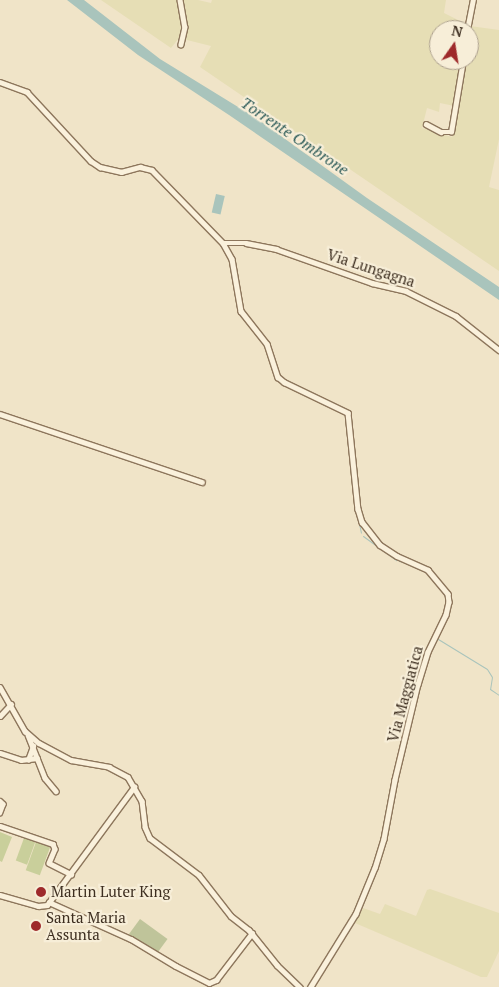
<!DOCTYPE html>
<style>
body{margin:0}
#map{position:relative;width:499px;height:987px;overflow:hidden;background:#f0e4c8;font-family:"PT Serif",serif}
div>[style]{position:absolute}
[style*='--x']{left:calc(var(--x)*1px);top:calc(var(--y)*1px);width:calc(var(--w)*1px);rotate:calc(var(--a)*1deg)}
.farmland>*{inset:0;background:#e6deb5}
.green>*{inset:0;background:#c9cf9b;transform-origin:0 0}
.cemetery>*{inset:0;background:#bfc49a;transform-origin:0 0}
.water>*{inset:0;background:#a9c4bc;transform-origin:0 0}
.stream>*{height:1px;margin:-0.5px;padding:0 0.5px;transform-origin:0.5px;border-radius:0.5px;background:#a9c4bc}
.roads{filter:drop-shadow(1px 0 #8d765c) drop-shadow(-1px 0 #8d765c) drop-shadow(0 1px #8d765c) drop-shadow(0 -1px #8d765c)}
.minor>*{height:4.5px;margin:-2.25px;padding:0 2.25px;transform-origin:2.25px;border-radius:2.25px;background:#faf1dc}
.dots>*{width:14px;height:14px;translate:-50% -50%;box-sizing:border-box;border:2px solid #f7eed8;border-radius:50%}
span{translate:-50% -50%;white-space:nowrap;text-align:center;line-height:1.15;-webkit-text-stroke:4.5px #f7eed8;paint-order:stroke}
.street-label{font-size:15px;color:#3d2e20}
.poi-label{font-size:15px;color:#3d2e20}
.left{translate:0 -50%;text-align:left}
.water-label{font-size:16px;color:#2f5d5a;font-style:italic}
.north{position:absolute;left:429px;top:20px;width:50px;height:50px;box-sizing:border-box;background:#f7eed8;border:1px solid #ada18e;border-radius:50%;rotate:13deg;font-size:14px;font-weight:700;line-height:20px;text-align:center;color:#3d2e20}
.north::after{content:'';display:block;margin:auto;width:18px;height:22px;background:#9e2a2b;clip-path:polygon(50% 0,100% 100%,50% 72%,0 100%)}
</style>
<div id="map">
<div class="farmland">
<div style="clip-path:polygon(evenodd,101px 0,198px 0,211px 3px,212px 0,446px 0,444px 13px,470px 26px,499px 30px,499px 139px,489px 187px,499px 190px,499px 271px,200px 67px,211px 46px,179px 38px,171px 48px,101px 0,439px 30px,469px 30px,469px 60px,439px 60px,439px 30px,101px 0,440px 103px,459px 107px,452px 137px,422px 128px,427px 108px,439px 112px,440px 103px)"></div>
<div style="clip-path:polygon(430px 889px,499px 913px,499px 951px,487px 977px,481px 977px,355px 923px,363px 908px,380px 914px,385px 904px,416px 916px,427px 890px)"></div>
</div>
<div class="green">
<div style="clip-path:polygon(0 832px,12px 837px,2px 862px,0 861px)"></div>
<div style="left:24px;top:838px;width:12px;height:24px;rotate:20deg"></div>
<div style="left:36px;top:842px;width:15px;height:30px;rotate:20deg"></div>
</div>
<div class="cemetery">
<div style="left:140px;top:919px;width:34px;height:19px;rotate:36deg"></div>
</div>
<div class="water">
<div style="clip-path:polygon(67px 0,84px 0,160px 59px,256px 118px,367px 198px,499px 287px,499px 300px,229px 115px,138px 55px)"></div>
<div style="left:216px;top:194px;width:9px;height:19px;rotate:13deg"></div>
</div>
<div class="stream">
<div style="--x:357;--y:514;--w:19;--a:78"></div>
<div style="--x:363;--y:536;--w:41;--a:36"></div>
<div style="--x:399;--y:561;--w:7;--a:8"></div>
<div style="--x:439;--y:624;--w:19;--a:-69"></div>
<div style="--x:446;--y:606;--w:12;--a:-95"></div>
<div style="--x:438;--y:639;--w:57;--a:31.5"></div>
<div style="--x:487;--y:669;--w:9;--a:58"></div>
<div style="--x:492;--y:677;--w:12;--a:99"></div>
<div style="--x:490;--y:689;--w:11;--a:34"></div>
</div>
<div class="roads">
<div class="minor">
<div style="--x:180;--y:0;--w:27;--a:80"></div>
<div style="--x:185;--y:27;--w:18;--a:103"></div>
<div style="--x:467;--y:30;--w:31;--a:-79"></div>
<div style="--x:0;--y:82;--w:29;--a:20"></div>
<div style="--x:27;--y:92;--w:94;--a:47.2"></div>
<div style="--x:91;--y:161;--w:11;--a:34"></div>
<div style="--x:100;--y:167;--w:22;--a:13"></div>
<div style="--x:121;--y:172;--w:20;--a:-15"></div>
<div style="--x:140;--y:167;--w:12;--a:14"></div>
<div style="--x:152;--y:170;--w:102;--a:45.8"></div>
<div style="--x:223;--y:243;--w:18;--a:61"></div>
<div style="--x:232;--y:259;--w:53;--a:80.2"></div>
<div style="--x:241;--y:311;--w:42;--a:51.8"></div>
<div style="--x:267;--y:344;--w:35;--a:72"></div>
<div style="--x:278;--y:377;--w:8;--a:40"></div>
<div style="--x:284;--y:382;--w:71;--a:25.8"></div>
<div style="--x:348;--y:413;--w:97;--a:84.1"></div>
<div style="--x:358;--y:509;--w:14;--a:73"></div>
<div style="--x:362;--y:522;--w:29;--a:52"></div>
<div style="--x:380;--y:545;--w:20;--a:33"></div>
<div style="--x:397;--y:556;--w:34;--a:24"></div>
<div style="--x:428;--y:570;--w:31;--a:50"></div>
<div style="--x:448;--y:594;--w:8;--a:83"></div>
<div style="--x:449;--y:602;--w:13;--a:103"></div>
<div style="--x:446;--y:615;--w:41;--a:115.9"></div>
<div style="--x:428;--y:652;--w:34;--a:107"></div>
<div style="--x:418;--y:684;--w:99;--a:103.5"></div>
<div style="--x:395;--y:780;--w:60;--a:100.6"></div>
<div style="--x:384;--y:839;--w:30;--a:107"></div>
<div style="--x:375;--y:868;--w:50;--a:112.4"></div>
<div style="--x:356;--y:914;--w:86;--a:121.7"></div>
<div style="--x:426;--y:124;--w:17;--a:28"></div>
<div style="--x:441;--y:132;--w:10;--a:0"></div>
<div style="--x:451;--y:132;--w:73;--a:-80.5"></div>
<div style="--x:223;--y:243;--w:23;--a:0"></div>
<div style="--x:246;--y:243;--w:31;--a:11"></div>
<div style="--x:276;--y:249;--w:102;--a:19.5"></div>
<div style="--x:372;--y:283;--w:35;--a:13"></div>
<div style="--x:406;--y:291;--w:56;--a:26.6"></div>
<div style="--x:456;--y:316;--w:55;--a:38.3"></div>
<div style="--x:0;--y:414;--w:213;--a:18.6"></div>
<div style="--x:0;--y:687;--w:51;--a:60.4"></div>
<div style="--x:25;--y:731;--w:18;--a:41"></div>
<div style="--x:39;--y:743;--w:36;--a:28"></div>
<div style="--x:71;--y:760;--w:39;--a:10"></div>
<div style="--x:109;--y:767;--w:21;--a:28"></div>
<div style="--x:128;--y:777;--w:28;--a:60"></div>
<div style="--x:142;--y:801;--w:26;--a:83"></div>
<div style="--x:145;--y:827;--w:12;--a:66"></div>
<div style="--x:150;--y:838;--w:61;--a:37.1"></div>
<div style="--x:199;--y:875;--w:52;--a:52"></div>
<div style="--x:231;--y:916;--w:23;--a:38"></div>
<div style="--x:249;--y:930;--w:45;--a:51.3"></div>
<div style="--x:277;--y:965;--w:32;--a:44"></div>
<div style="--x:0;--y:716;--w:16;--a:-47"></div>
<div style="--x:28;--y:735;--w:46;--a:68.4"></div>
<div style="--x:45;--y:778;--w:17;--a:50"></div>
<div style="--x:0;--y:753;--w:22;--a:18"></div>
<div style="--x:21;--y:760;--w:16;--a:-7"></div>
<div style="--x:28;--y:760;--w:15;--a:-70"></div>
<div style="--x:0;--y:801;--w:4;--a:45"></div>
<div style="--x:3;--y:804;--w:9;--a:111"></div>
<div style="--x:0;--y:826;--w:56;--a:18.8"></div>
<div style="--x:53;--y:844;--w:5;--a:68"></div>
<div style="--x:55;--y:849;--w:15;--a:113"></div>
<div style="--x:49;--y:863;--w:25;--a:27"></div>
<div style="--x:0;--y:895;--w:40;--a:16"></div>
<div style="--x:38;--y:906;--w:9;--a:-6"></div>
<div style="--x:47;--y:905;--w:147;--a:-53.6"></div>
<div style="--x:49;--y:902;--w:90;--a:24.3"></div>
<div style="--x:131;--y:939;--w:52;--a:31"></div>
<div style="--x:176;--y:966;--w:37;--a:27"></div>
<div style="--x:209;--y:983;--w:8;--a:-23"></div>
<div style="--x:216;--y:980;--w:59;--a:-52.5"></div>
</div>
</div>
<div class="dots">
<div style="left:41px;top:892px;background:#9e2a2b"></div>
<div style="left:36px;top:926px;background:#9e2a2b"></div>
</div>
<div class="street-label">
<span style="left:371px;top:268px;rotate:18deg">Via Lungagna</span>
<span style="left:405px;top:694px;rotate:-75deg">Via Maggiatica</span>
</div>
<div class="poi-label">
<span class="left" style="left:51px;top:892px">Martin Luter King</span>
<span class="left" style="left:46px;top:926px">Santa Maria<br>Assunta</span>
</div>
<div class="water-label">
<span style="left:295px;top:136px;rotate:34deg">Torrente Ombrone</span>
</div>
<div class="north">N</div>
</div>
